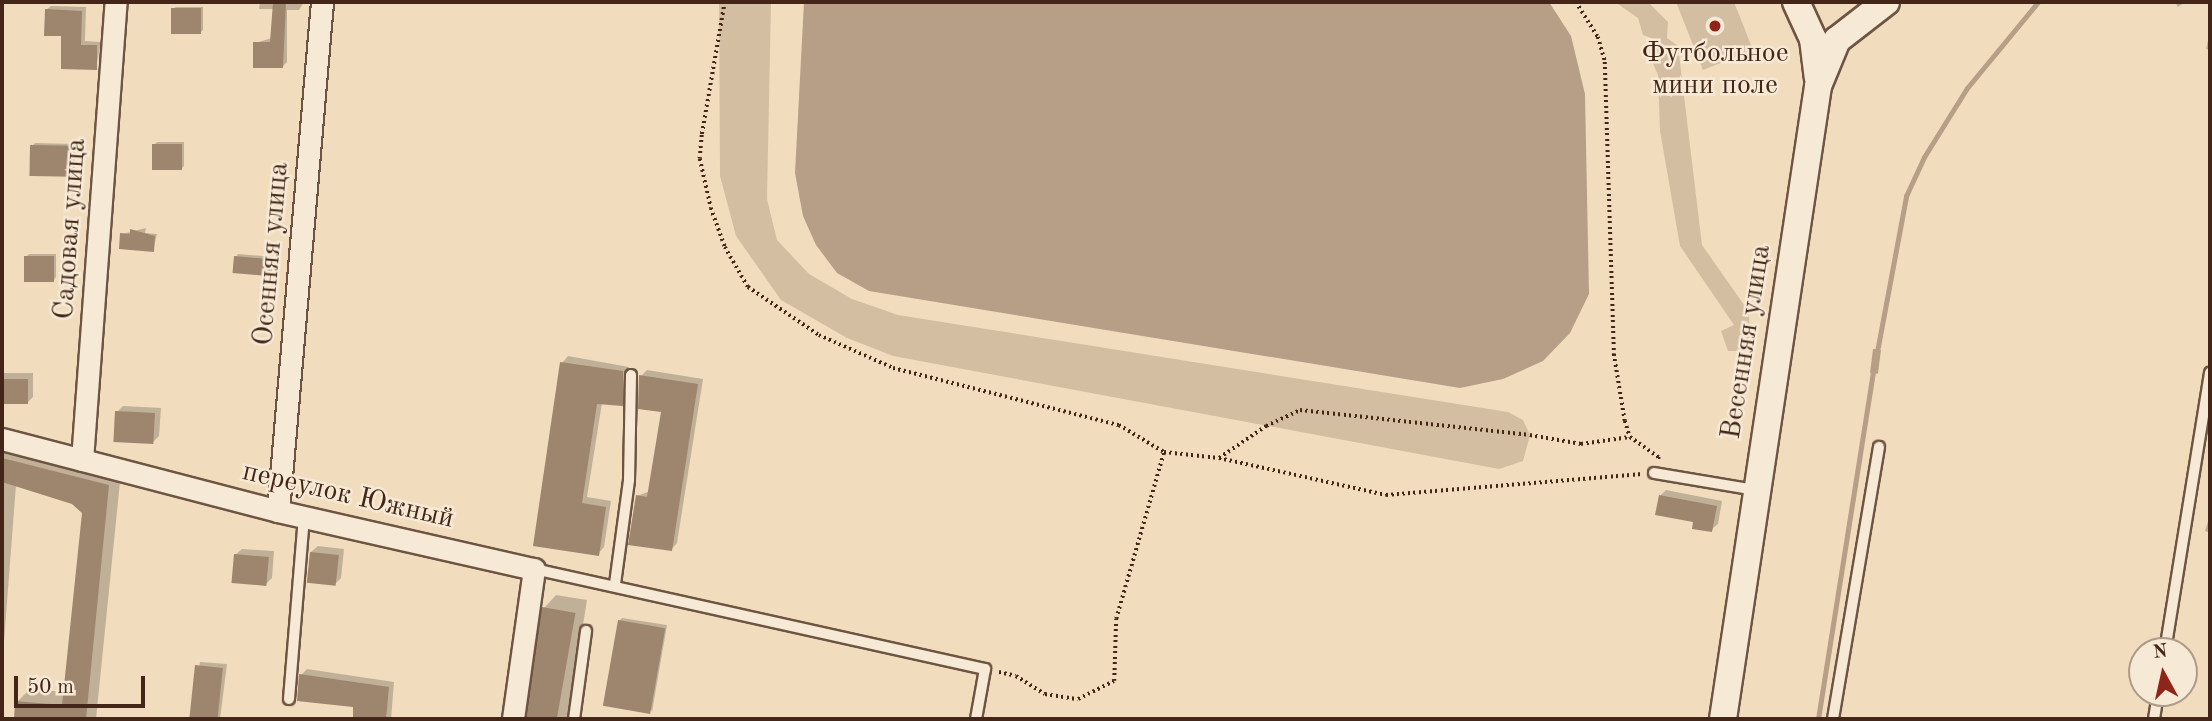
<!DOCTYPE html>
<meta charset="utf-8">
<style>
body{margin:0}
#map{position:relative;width:2212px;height:721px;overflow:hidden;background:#f1ddbe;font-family:"Old Standard TT",serif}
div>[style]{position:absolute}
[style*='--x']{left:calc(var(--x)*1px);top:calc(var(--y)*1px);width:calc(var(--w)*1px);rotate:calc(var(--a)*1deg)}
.green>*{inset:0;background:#d3bea2}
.water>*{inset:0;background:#b69f86;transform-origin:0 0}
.shadow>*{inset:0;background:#0003}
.stream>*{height:5px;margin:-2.5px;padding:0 2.5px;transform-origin:2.5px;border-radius:2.5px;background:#b69f86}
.building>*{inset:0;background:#9d856e;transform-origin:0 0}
.path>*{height:3.5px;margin-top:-1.75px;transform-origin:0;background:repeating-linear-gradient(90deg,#432618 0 2px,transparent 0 5.5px)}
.roads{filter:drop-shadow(2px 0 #6e5442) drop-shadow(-2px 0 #6e5442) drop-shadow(0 2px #6e5442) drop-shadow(0 -2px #6e5442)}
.service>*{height:10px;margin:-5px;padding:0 5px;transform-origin:5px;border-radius:5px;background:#f6e9d5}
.minor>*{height:21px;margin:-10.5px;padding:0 10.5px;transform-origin:10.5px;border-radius:10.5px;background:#f6e9d5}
.tertiary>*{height:26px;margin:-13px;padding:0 13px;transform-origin:13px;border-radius:13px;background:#f6e9d5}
.dots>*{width:19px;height:19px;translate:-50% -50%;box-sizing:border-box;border:4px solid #f6e9d5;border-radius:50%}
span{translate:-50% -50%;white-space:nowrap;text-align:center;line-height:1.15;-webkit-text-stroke:5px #f6e9d5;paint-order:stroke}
.poi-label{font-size:28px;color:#432618}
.street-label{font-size:28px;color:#432618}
.frame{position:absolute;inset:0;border:4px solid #432618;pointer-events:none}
.north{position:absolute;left:2128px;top:637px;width:70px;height:70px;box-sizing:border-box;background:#f6e9d5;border:2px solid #ae9b89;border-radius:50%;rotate:352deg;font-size:19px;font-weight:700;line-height:28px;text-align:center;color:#432618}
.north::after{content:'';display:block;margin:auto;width:24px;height:32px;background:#8f2418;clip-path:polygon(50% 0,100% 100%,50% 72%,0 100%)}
.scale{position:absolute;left:14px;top:676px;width:131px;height:32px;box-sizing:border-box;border:4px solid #432618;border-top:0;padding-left:9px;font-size:21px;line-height:24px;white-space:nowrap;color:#432618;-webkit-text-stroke:5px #f6e9d5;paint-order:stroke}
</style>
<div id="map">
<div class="green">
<div style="clip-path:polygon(719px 2px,771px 2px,767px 199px,777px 240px,809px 274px,852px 299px,898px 315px,1508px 412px,1523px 420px,1530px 435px,1523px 461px,1499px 469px,893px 356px,847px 338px,781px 300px,736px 236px,720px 176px)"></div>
<div style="clip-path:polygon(1615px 2px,1648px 2px,1668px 22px,1667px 38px,1678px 46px,1702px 245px,1749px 312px,1750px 351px,1728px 351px,1721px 331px,1734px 325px,1680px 246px,1660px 131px,1658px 75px,1651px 59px,1659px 41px,1643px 35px,1638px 18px)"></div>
<div style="clip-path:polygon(1676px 2px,1734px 2px,1753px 50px,1703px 70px)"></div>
</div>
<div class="water">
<div style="clip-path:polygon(804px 2px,1549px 2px,1571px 36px,1585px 94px,1589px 294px,1570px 333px,1543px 361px,1503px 379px,1460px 388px,869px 291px,837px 273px,816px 245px,803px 216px,795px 173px)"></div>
<div style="left:1873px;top:349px;width:8px;height:24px;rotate:7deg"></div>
</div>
<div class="shadow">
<div style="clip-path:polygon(260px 2px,304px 2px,299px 10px,287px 10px,287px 62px,283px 66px,255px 43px,272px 38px,274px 9px,259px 9px)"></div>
<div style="clip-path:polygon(2175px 2px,2185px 2px,2178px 7px)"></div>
<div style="clip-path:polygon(51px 6px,86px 7px,85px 41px,101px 42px,96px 68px,63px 35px,46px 10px)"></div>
<div style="clip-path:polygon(176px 7px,203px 7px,203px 30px,201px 32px,173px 9px)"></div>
<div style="clip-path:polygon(2210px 31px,2210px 50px,2206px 49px)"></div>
<div style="clip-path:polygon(157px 142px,184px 142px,184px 166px,182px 168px,154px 145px)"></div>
<div style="clip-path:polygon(35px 143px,75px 144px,75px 172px,72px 174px,32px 146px)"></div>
<div style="clip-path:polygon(146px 228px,145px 233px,157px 234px,153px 250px,122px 234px)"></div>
<div style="clip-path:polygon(29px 254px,56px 254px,56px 277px,54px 280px,26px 257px)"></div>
<div style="clip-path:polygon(238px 254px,273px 257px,272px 271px,236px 257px)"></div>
<div style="clip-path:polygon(568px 356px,629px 367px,628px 398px,622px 404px,602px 403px,587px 497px,611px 501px,604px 547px,598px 554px,535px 544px,562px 363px)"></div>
<div style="clip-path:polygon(647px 370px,703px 379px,677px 543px,671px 550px,637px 496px,650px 491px,663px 411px,641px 376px)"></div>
<div style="clip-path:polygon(2px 373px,33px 373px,33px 397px,27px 403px,2px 403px)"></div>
<div style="clip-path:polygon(123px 406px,161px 408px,159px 436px,153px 442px,117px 412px)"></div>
<div style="clip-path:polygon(2px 442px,121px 472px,96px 719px,16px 719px,17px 702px,30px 689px,65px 692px,83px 513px,73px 502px,16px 485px,2px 668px)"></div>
<div style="clip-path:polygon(1666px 490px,1722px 501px,1718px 524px,1711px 530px,1695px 521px,1660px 496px)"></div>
<div style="clip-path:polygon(2210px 515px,2210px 533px,2205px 531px)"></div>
<div style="clip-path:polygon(318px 546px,344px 549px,341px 578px,335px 584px,311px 552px)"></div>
<div style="clip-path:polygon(242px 549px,274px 551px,272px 578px,266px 584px,235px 555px)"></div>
<div style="clip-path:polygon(556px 595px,587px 600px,568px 719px,528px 719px,544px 608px)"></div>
<div style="clip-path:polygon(622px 618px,667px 625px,652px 712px,619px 621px)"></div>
<div style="clip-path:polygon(200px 662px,227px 664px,220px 719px,191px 719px)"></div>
<div style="clip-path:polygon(307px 669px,394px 682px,391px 719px,354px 719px,355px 706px,301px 675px)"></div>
</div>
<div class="stream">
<div style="--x:1876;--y:357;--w:164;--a:-79.4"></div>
<div style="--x:1906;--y:196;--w:43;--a:-65.2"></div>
<div style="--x:1924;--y:157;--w:81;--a:-58.1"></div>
<div style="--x:1967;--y:88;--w:112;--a:-50.5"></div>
<div style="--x:1818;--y:719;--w:357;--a:-81"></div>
</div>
<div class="building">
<div style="clip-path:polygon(273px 2px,286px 2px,283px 68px,253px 68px,253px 42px,270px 42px)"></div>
<div style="left:201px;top:8px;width:26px;height:30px;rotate:90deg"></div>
<div style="clip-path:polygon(45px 9px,82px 11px,81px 45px,97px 45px,97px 70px,61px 69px,61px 36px,44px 36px)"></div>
<div style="left:152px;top:144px;width:30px;height:26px"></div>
<div style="left:30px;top:145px;width:44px;height:31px;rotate:1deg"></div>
<div style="clip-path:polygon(130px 229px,155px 236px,154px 252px,119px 249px,120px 233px,130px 234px)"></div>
<div style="left:24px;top:256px;width:30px;height:26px"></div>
<div style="left:234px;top:256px;width:37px;height:17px;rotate:5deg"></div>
<div style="clip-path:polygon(560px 362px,623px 371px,623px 406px,597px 404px,582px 503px,606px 507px,599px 556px,533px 546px)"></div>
<div style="clip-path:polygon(639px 375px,698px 384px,672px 551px,628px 545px,636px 495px,647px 497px,661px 412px,638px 409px)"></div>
<div style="left:2px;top:379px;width:26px;height:25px"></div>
<div style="left:115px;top:411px;width:40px;height:31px;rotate:3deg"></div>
<div style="clip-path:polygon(2px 458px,109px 485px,86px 719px,14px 719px,15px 701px,62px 705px,82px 513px,72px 504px,2px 482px)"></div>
<div style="clip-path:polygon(1659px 495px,1717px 506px,1712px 532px,1692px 529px,1693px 522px,1655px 515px)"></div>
<div style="left:310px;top:552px;width:29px;height:31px;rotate:6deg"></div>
<div style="left:234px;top:554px;width:35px;height:29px;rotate:5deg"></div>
<div style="left:542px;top:607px;width:34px;height:113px;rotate:10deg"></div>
<div style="left:618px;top:620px;width:48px;height:87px;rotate:10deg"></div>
<div style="left:195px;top:665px;width:28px;height:54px;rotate:6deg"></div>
<div style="clip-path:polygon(299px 674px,389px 687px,386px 719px,353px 719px,353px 707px,297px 701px)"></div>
</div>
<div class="path">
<div style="--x:725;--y:2;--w:135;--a:99.8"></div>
<div style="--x:702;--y:135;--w:24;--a:95"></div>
<div style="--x:700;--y:159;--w:50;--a:77.3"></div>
<div style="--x:711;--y:208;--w:41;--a:70.3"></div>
<div style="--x:725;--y:247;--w:46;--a:60.1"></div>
<div style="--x:748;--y:287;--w:86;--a:34.1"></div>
<div style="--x:819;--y:335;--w:81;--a:24"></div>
<div style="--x:893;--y:368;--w:233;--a:14.2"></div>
<div style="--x:1119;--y:425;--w:52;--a:31"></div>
<div style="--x:1164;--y:452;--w:55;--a:6.2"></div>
<div style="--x:1219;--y:458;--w:171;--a:12.5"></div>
<div style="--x:1386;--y:495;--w:257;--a:-4.7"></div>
<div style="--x:1576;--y:2;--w:41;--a:57.8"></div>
<div style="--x:1598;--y:37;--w:26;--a:74"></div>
<div style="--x:1605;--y:62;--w:292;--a:88.2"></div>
<div style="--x:1614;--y:354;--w:68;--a:80.7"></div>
<div style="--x:1625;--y:421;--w:17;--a:73"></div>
<div style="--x:1630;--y:437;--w:35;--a:35"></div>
<div style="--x:1659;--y:457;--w:4;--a:104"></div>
<div style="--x:1219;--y:458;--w:57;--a:-34.2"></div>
<div style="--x:1266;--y:426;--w:38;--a:-25"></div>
<div style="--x:1300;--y:410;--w:231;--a:6.2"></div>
<div style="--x:1530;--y:435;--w:52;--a:10"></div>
<div style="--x:1581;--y:444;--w:49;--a:-8.1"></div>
<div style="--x:999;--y:672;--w:17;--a:13"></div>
<div style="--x:1016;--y:676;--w:34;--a:32"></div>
<div style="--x:1045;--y:694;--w:33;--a:9"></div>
<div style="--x:1078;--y:699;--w:40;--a:-26.6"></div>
<div style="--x:1114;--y:681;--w:62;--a:-88.2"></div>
<div style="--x:1116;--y:619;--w:174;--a:-74"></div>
</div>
<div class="roads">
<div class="service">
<div style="--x:1654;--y:473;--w:103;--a:9.5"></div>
<div style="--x:534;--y:569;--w:462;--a:12.5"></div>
<div style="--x:985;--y:669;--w:51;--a:100.2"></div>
<div style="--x:615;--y:584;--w:105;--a:-82.3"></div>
<div style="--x:629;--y:480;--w:105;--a:-88.9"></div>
<div style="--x:2165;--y:651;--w:282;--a:-80.8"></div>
<div style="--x:289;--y:699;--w:183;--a:-85.3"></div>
<div style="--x:574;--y:719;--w:89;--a:-82.2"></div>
<div style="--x:1833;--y:719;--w:276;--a:-80.4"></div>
<div style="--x:2154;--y:719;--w:26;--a:-81"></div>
</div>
<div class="minor">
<div style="--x:2;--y:439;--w:285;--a:14.6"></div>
<div style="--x:278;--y:511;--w:262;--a:12.8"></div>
<div style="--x:534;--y:569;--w:151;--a:98"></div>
<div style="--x:82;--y:460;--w:459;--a:-85.8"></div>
<div style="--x:278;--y:511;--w:511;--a:-85.06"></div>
</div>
<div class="tertiary">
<div style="--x:1796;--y:2;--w:41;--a:65.3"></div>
<div style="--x:1813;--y:39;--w:38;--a:83"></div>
<div style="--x:1723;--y:719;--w:640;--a:-81.46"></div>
<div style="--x:1818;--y:86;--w:50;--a:-67.6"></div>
<div style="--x:1837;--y:40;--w:62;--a:-37.8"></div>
</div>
</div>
<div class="dots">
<div style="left:1715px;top:26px;background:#8f2418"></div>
</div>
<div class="poi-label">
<span style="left:1715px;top:70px">Футбольное<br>мини поле</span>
</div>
<div class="street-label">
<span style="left:71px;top:229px;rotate:-86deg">Садовая улица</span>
<span style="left:272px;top:254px;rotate:-85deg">Осенняя улица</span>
<span style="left:1747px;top:342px;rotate:-81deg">Весенняя улица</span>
<span style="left:348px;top:496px;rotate:13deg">переулок Южный</span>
</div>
<div class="frame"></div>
<div class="north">N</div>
<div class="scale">50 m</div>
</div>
